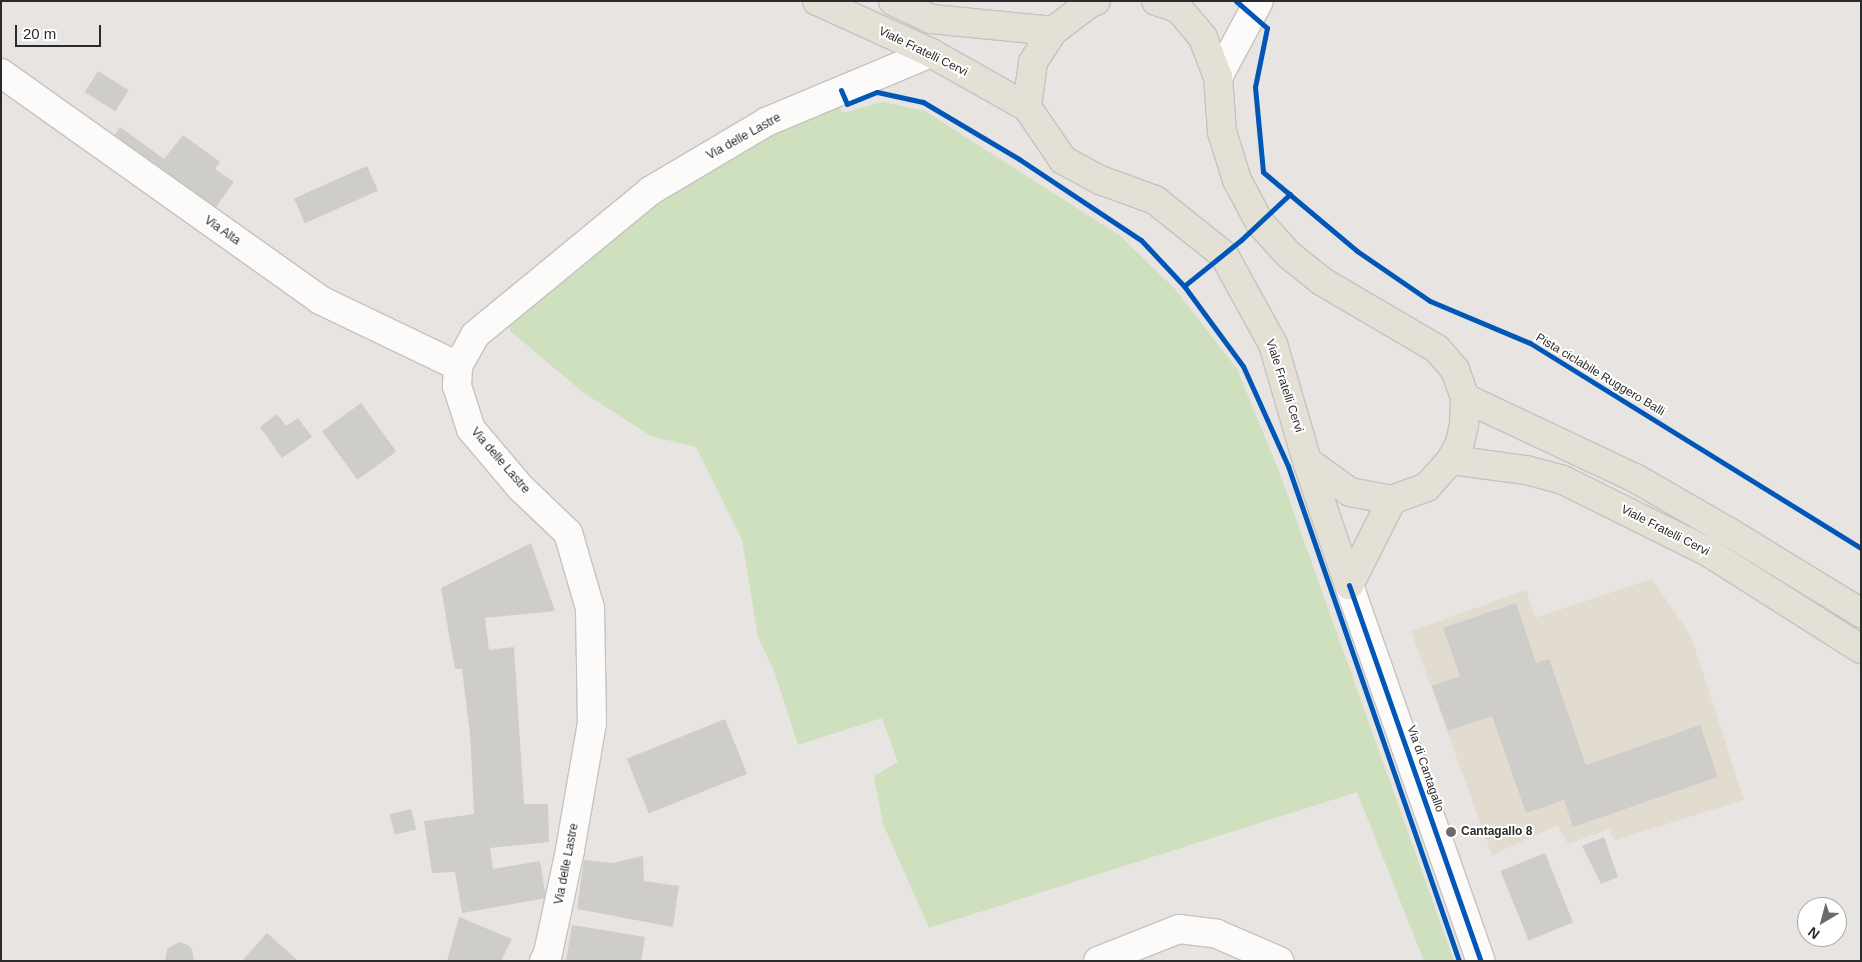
<!DOCTYPE html>
<style>
body{margin:0}
#map{position:relative;width:1862px;height:962px;overflow:hidden;background:#e8e4e1;font-family:Arial,sans-serif}
div>[style]{position:absolute}
[style*='--x']{left:calc(var(--x)*1px);top:calc(var(--y)*1px);width:calc(var(--w)*1px);rotate:calc(var(--a)*1deg)}
.education>*{inset:0;background:#e2dbd0}
.green>*{inset:0;background:#cee0bd}
.building>*{inset:0;background:#cfcdca;transform-origin:0 0}
.roads{filter:drop-shadow(1px 0 #c4c3c3) drop-shadow(-1px 0 #c4c3c3) drop-shadow(0 1px #c4c3c3) drop-shadow(0 -1px #c4c3c3)}
.minor>*{height:28px;margin:-14px;padding:0 14px;transform-origin:14px;border-radius:14px;background:#fcfbfa}
.major>*{height:28px;margin:-14px;padding:0 14px;transform-origin:14px;border-radius:14px;background:#e5e0d5}
.cycleway>*{height:5px;margin:-2.5px;padding:0 2.5px;transform-origin:2.5px;border-radius:2.5px;background:#0057b8}
.dots>*{width:14px;height:14px;translate:-50% -50%;box-sizing:border-box;border:2px solid #fff;border-radius:50%}
span{translate:-50% -50%;white-space:nowrap;text-align:center;line-height:1.15;-webkit-text-stroke:4px #fff;paint-order:stroke}
.street-label{font-size:12px;color:#2a2a2a}
.poi-label{font-size:12px;color:#2a2a2a;font-weight:700}
.left{translate:0 -50%;text-align:left}
.frame{position:absolute;inset:0;border:2px solid #2a2a2a;pointer-events:none}
.north{position:absolute;left:1797px;top:897px;width:50px;height:50px;box-sizing:border-box;background:#fff;border:1px solid #aaa;border-radius:50%;rotate:217deg;font-size:14px;font-weight:700;line-height:20px;text-align:center;color:#2a2a2a}
.north::after{content:'';display:block;margin:auto;width:18px;height:22px;background:#6c6b6a;clip-path:polygon(50% 0,100% 100%,50% 72%,0 100%)}
.scale{position:absolute;left:15px;top:25px;width:86px;height:22px;box-sizing:border-box;border:2px solid #2a2a2a;border-top:0;padding-left:6px;font-size:15px;line-height:18px;white-space:nowrap;color:#2a2a2a;-webkit-text-stroke:4px #fff;paint-order:stroke}
</style>
<div id="map">
<div class="education">
<div style="clip-path:polygon(1652px 579px,1691px 636px,1744px 800px,1615px 840px,1609px 829px,1568px 844px,1558px 825px,1492px 855px,1411px 631px,1526px 590px,1535px 618px)"></div>
</div>
<div class="green">
<div style="clip-path:polygon(882px 102px,925px 111px,1119px 235px,1174px 288px,1237px 369px,1280px 474px,1454px 961px,1424px 961px,1357px 792px,929px 928px,883px 824px,874px 776px,898px 762px,882px 718px,798px 745px,775px 673px,758px 637px,742px 540px,696px 447px,651px 436px,584px 393px,510px 331px,509px 320px,674px 188px,774px 129px,838px 106px,843px 113px)"></div>
</div>
<div class="building">
<div style="left:98px;top:71px;width:36px;height:25px;rotate:32deg"></div>
<div style="clip-path:polygon(120px 127px,164px 159px,183px 135px,220px 162px,215px 169px,234px 182px,210px 215px,111px 140px)"></div>
<div style="left:367px;top:166px;width:27px;height:80px;rotate:66deg"></div>
<div style="left:361px;top:403px;width:60px;height:48px;rotate:54deg"></div>
<div style="clip-path:polygon(277px 414px,286px 426px,298px 418px,312px 437px,282px 458px,260px 427px)"></div>
<div style="clip-path:polygon(531px 543px,555px 611px,485px 618px,489px 650px,514px 647px,524px 804px,548px 804px,549px 842px,490px 848px,493px 869px,540px 861px,546px 898px,462px 913px,455px 872px,432px 873px,424px 821px,474px 814px,470px 734px,462px 669px,455px 669px,441px 588px)"></div>
<div style="clip-path:polygon(1516px 603px,1536px 663px,1549px 659px,1586px 765px,1700px 725px,1718px 777px,1573px 827px,1564px 800px,1526px 813px,1492px 716px,1448px 731px,1432px 686px,1460px 676px,1443px 628px)"></div>
<div style="left:725px;top:719px;width:59px;height:106px;rotate:68deg"></div>
<div style="left:411px;top:809px;width:21px;height:22px;rotate:76deg"></div>
<div style="clip-path:polygon(1604px 837px,1618px 877px,1601px 884px,1582px 846px)"></div>
<div style="left:1545px;top:853px;width:75px;height:48px;rotate:68deg"></div>
<div style="clip-path:polygon(643px 856px,644px 881px,679px 886px,673px 927px,577px 909px,584px 860px,612px 863px)"></div>
<div style="clip-path:polygon(459px 917px,512px 939px,501px 961px,447px 961px)"></div>
<div style="clip-path:polygon(572px 925px,645px 937px,641px 961px,566px 961px)"></div>
<div style="clip-path:polygon(267px 933px,296px 959px,295px 961px,242px 961px)"></div>
<div style="clip-path:polygon(179px 942px,188px 945px,192px 949px,194px 961px,165px 961px,167px 949px)"></div>
</div>
<div class="roads">
<div class="minor">
<div style="--x:1;--y:73;--w:392;--a:35.4"></div>
<div style="--x:320;--y:300;--w:153;--a:25.6"></div>
<div style="--x:1218;--y:77;--w:86;--a:-61.7"></div>
<div style="--x:1349;--y:585;--w:398;--a:70.7"></div>
<div style="--x:544;--y:961;--w:9;--a:-63"></div>
<div style="--x:548;--y:953;--w:105;--a:-77.9"></div>
<div style="--x:570;--y:850;--w:129;--a:-80.2"></div>
<div style="--x:592;--y:723;--w:115;--a:-91"></div>
<div style="--x:590;--y:608;--w:78;--a:-106.3"></div>
<div style="--x:568;--y:533;--w:66;--a:-136.2"></div>
<div style="--x:520;--y:487;--w:76;--a:-130.2"></div>
<div style="--x:471;--y:429;--w:45;--a:-108"></div>
<div style="--x:457;--y:386;--w:20;--a:-87"></div>
<div style="--x:458;--y:366;--w:35;--a:-61"></div>
<div style="--x:475;--y:335;--w:227;--a:-39.4"></div>
<div style="--x:650;--y:191;--w:135;--a:-30.7"></div>
<div style="--x:766;--y:122;--w:179;--a:-22.7"></div>
<div style="--x:1098;--y:961;--w:87;--a:-21.6"></div>
<div style="--x:1179;--y:929;--w:38;--a:7"></div>
<div style="--x:1217;--y:934;--w:68;--a:23.5"></div>
</div>
<div class="major">
<div style="--x:817;--y:1;--w:125;--a:24.5"></div>
<div style="--x:931;--y:53;--w:110;--a:29.4"></div>
<div style="--x:1027;--y:107;--w:64;--a:55.8"></div>
<div style="--x:1063;--y:160;--w:42;--a:28.4"></div>
<div style="--x:1100;--y:180;--w:59;--a:20"></div>
<div style="--x:1155;--y:200;--w:88;--a:38.6"></div>
<div style="--x:1224;--y:255;--w:102;--a:61.2"></div>
<div style="--x:1273;--y:344;--w:122;--a:73.8"></div>
<div style="--x:1307;--y:461;--w:131;--a:71.3"></div>
<div style="--x:893;--y:1;--w:42;--a:25.3"></div>
<div style="--x:931;--y:19;--w:123;--a:5.6"></div>
<div style="--x:1156;--y:1;--w:24;--a:19"></div>
<div style="--x:1179;--y:9;--w:38;--a:50"></div>
<div style="--x:1203;--y:38;--w:42;--a:69"></div>
<div style="--x:1218;--y:77;--w:55;--a:85.8"></div>
<div style="--x:1222;--y:132;--w:50;--a:72.6"></div>
<div style="--x:1237;--y:180;--w:49;--a:61.9"></div>
<div style="--x:1260;--y:223;--w:43;--a:47.8"></div>
<div style="--x:1289;--y:255;--w:43;--a:38.5"></div>
<div style="--x:1323;--y:282;--w:132;--a:30.4"></div>
<div style="--x:1437;--y:349;--w:28;--a:49"></div>
<div style="--x:1455;--y:370;--w:30;--a:70"></div>
<div style="--x:1465;--y:398;--w:27;--a:92"></div>
<div style="--x:1464;--y:425;--w:18;--a:103"></div>
<div style="--x:1460;--y:443;--w:19;--a:118"></div>
<div style="--x:1451;--y:460;--w:36;--a:132"></div>
<div style="--x:1427;--y:487;--w:37;--a:160"></div>
<div style="--x:1392;--y:500;--w:43;--a:-169.2"></div>
<div style="--x:1350;--y:492;--w:53;--a:-144.2"></div>
<div style="--x:1027;--y:107;--w:45;--a:-82.4"></div>
<div style="--x:1033;--y:62;--w:37;--a:-57"></div>
<div style="--x:1053;--y:31;--w:46;--a:-37.1"></div>
<div style="--x:1090;--y:3;--w:6;--a:-18"></div>
<div style="--x:1465;--y:398;--w:188;--a:25.2"></div>
<div style="--x:1635;--y:478;--w:108;--a:29.9"></div>
<div style="--x:1729;--y:532;--w:155;--a:31.5"></div>
<div style="--x:1451;--y:460;--w:76;--a:7.6"></div>
<div style="--x:1526;--y:470;--w:38;--a:15"></div>
<div style="--x:1563;--y:480;--w:162;--a:26.4"></div>
<div style="--x:1708;--y:552;--w:181;--a:32.4"></div>
<div style="--x:1349;--y:585;--w:95;--a:-63.2"></div>
</div>
</div>
<div class="cycleway">
<div style="--x:1236;--y:1;--w:41;--a:41.1"></div>
<div style="--x:1267;--y:28;--w:60;--a:101.5"></div>
<div style="--x:1255;--y:87;--w:85;--a:84.6"></div>
<div style="--x:1263;--y:172;--w:123;--a:40"></div>
<div style="--x:1357;--y:251;--w:88;--a:34.4"></div>
<div style="--x:1430;--y:301;--w:108;--a:22.8"></div>
<div style="--x:1530;--y:343;--w:389;--a:31.8"></div>
<div style="--x:841;--y:90;--w:15;--a:67"></div>
<div style="--x:847;--y:104;--w:32;--a:-22"></div>
<div style="--x:877;--y:92;--w:47;--a:12.3"></div>
<div style="--x:923;--y:102;--w:112;--a:30.7"></div>
<div style="--x:1019;--y:159;--w:146;--a:33.6"></div>
<div style="--x:1141;--y:240;--w:63;--a:46.9"></div>
<div style="--x:1290;--y:194;--w:67;--a:136.8"></div>
<div style="--x:1241;--y:240;--w:73;--a:141.1"></div>
<div style="--x:1184;--y:286;--w:99;--a:53.6"></div>
<div style="--x:1243;--y:366;--w:110;--a:65.8"></div>
<div style="--x:1288;--y:466;--w:524;--a:70.94"></div>
<div style="--x:1349;--y:585;--w:398;--a:70.7"></div>
</div>
<div class="dots">
<div style="left:1451px;top:832px;background:#6c6b6a"></div>
</div>
<div class="street-label">
<span style="left:923px;top:52px;rotate:26deg">Viale Fratelli Cervi</span>
<span style="left:744px;top:137px;rotate:-29deg">Via delle Lastre</span>
<span style="left:222px;top:231px;rotate:35deg">Via Alta</span>
<span style="left:1600px;top:375px;rotate:31deg">Pista ciclabile Ruggero Balli</span>
<span style="left:1284px;top:386px;rotate:72deg">Viale Fratelli Cervi</span>
<span style="left:500px;top:461px;rotate:49deg">Via delle Lastre</span>
<span style="left:1665px;top:531px;rotate:27deg">Viale Fratelli Cervi</span>
<span style="left:1425px;top:769px;rotate:71deg">Via di Cantagallo</span>
<span style="left:567px;top:864px;rotate:-79deg">Via delle Lastre</span>
</div>
<div class="poi-label">
<span class="left" style="left:1461px;top:832px">Cantagallo 8</span>
</div>
<div class="frame"></div>
<div class="north">N</div>
<div class="scale">20 m</div>
</div>
